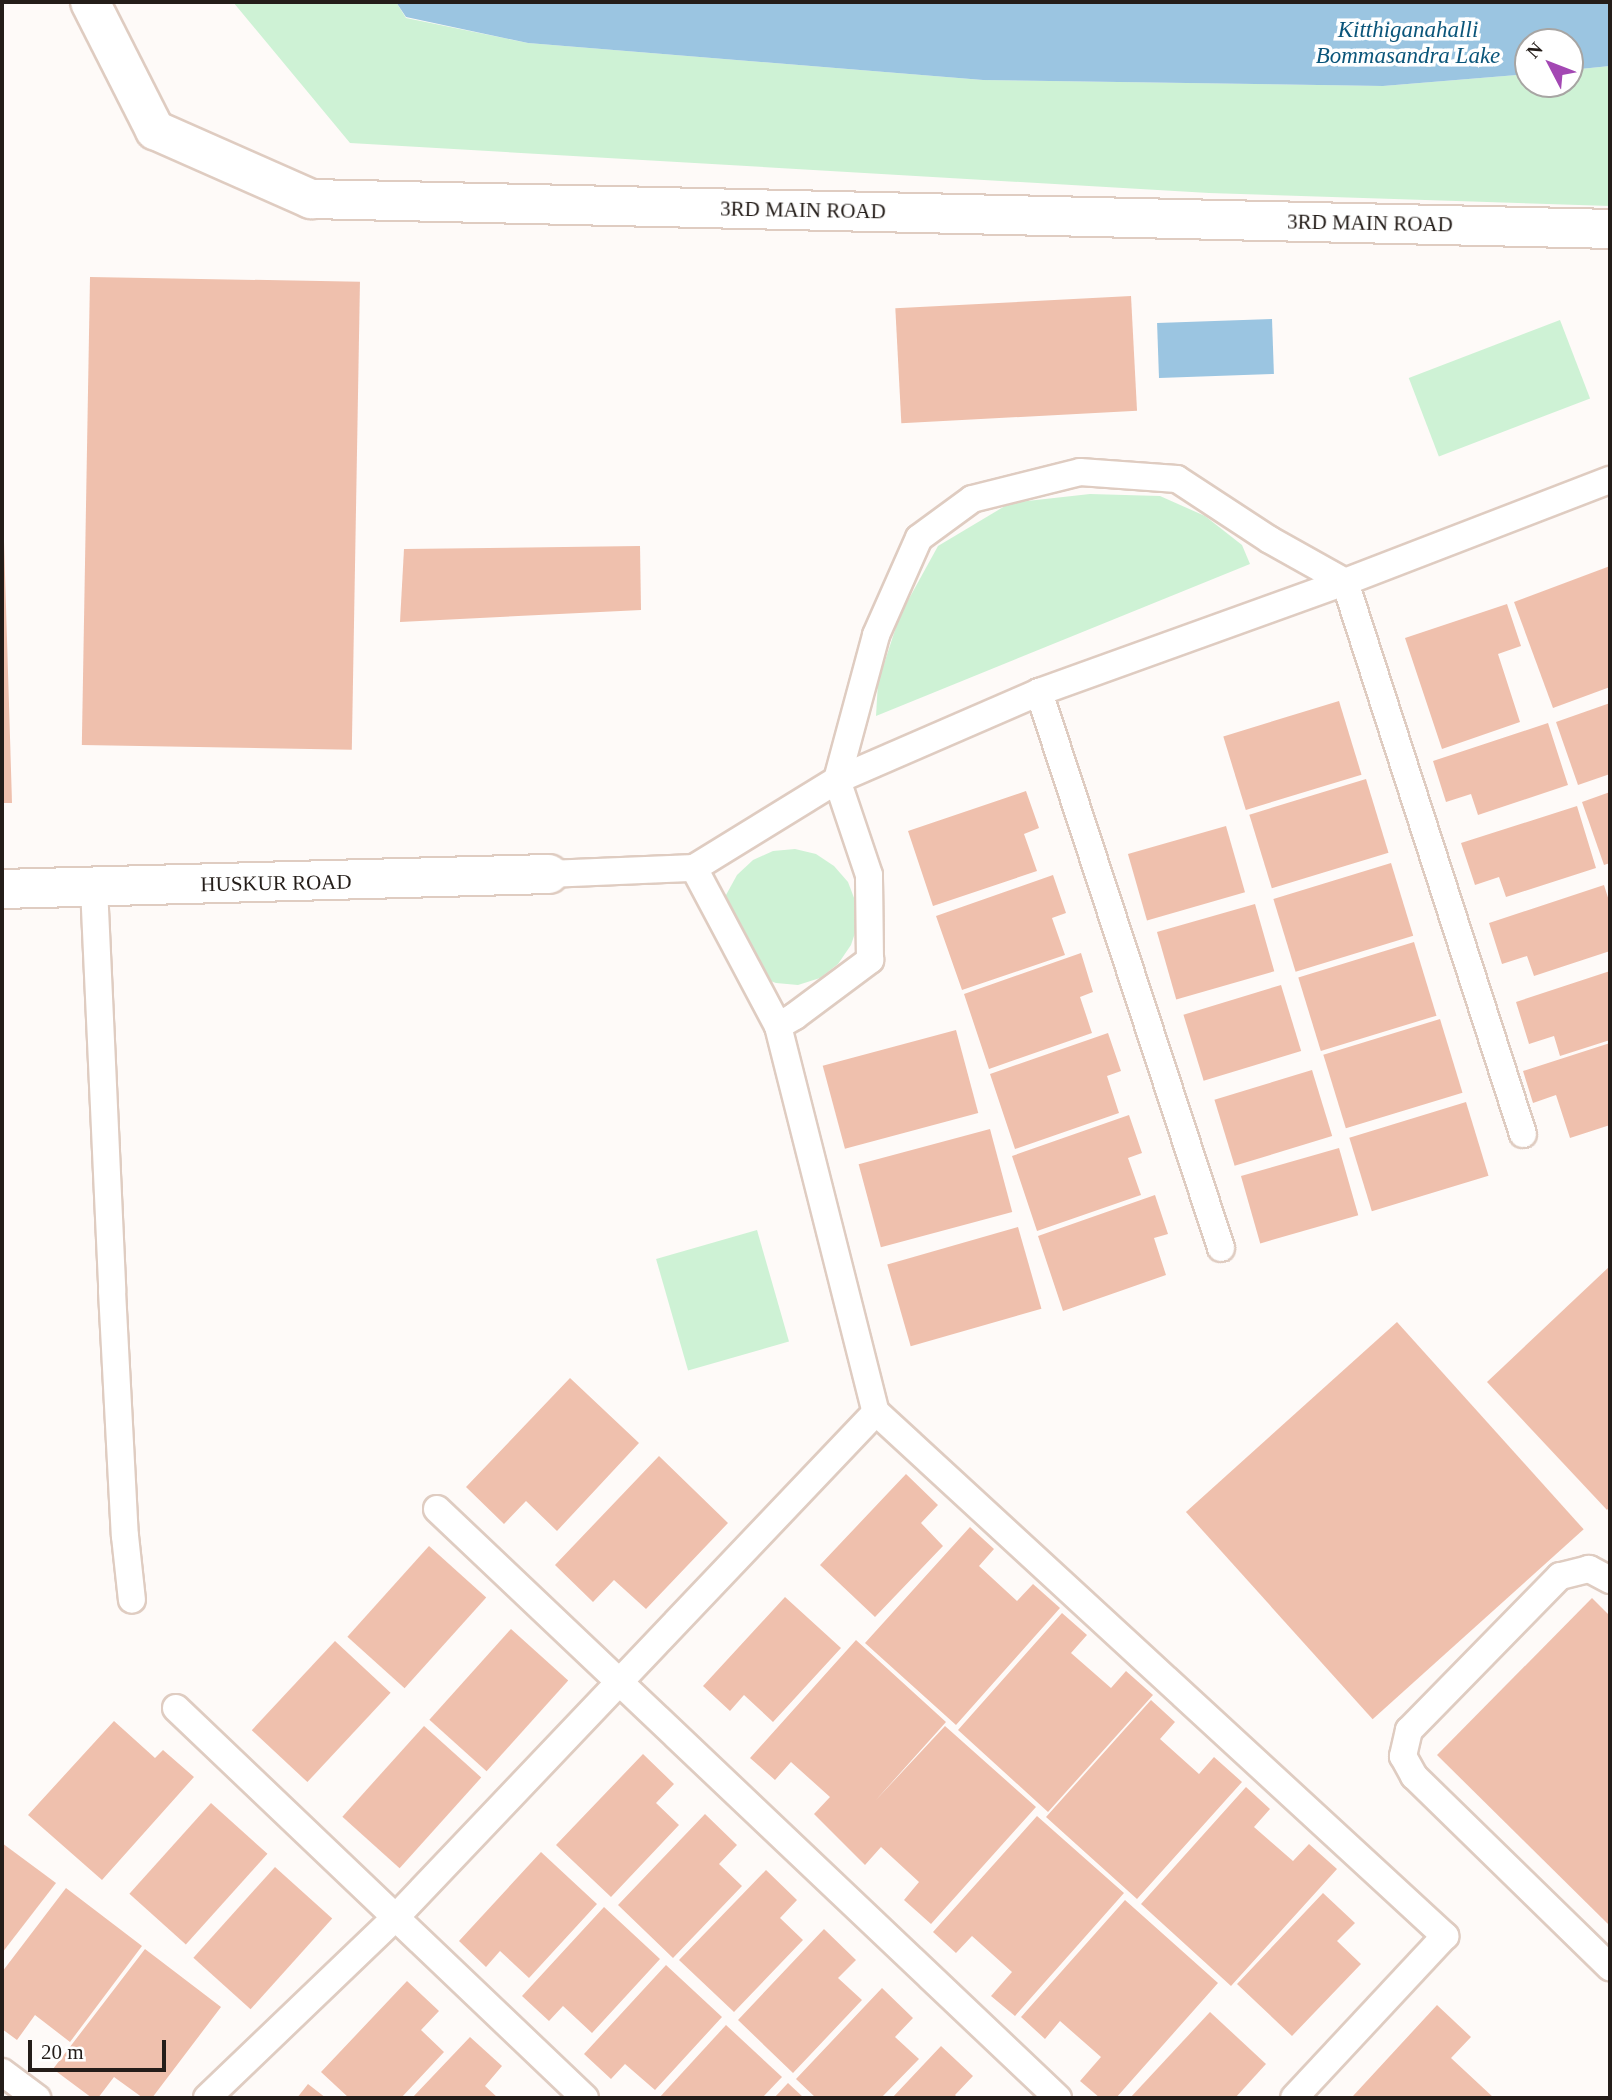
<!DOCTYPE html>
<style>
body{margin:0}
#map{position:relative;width:1612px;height:2100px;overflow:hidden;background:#fefaf8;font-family:Georgia,serif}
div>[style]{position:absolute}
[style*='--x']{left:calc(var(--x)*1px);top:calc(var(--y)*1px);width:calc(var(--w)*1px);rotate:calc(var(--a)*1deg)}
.green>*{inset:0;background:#cef2d5;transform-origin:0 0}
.water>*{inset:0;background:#9bc5e1;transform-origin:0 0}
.building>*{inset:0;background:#efc0ad;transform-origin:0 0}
.roads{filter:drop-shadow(2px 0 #dfccc1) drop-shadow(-2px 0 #dfccc1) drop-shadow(0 2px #dfccc1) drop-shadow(0 -2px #dfccc1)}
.lane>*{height:26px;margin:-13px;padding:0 13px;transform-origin:13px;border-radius:13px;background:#fff}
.street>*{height:38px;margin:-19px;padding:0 19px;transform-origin:19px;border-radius:19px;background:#fff}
span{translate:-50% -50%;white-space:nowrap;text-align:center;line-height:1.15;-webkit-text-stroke:7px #fff;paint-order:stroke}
.street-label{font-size:21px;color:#241d19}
.water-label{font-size:23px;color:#0a557a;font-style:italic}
.frame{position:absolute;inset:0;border:4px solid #241d19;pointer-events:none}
.north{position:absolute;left:1514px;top:28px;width:70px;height:70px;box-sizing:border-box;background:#fff;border:2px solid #a7a5a3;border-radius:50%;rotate:312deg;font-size:19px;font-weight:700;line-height:28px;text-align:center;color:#241d19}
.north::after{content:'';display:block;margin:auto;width:24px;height:32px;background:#a348b3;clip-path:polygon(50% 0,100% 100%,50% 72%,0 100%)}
.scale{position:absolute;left:28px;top:2040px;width:138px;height:32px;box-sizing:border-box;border:4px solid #241d19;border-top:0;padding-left:9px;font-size:21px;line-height:24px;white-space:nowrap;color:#241d19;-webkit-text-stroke:5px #fff;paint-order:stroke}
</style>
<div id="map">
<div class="green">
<div style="clip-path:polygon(233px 2px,396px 2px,406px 18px,528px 43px,983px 80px,1383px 86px,1528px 74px,1528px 84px,1570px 84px,1570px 70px,1610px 66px,1610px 206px,1209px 193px,350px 143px)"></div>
<div style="left:1560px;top:320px;width:84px;height:162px;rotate:69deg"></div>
<div style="clip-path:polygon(1090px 494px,1160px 496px,1205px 516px,1242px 545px,1250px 564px,876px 716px,878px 682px,900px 615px,938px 546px,1010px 503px)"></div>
<div style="clip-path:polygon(795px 849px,816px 854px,834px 866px,848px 882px,856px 903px,858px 924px,851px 945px,838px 964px,820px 978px,798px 985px,776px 983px,754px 975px,722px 917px,726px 895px,737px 875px,753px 860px,773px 851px)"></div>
<div style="left:757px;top:1230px;width:116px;height:105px;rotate:74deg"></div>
</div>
<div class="water">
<div style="clip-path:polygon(396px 2px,1610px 2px,1610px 66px,1570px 70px,1570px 42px,1528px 42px,1528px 74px,1383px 86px,983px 80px,528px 43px,406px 17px)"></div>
<div style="left:1272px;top:319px;width:55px;height:115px;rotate:88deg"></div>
</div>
<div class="building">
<div style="left:90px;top:277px;width:270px;height:468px;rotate:1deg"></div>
<div style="left:1131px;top:296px;width:115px;height:236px;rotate:87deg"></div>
<div style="clip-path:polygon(2px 476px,12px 803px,2px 803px)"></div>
<div style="clip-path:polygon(640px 546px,641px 610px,400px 622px,404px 549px)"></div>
<div style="clip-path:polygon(1610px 566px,1610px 687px,1553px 708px,1514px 602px)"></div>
<div style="clip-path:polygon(1507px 604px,1521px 646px,1498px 654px,1520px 722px,1442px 749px,1405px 638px)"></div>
<div style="left:1339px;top:701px;width:77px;height:121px;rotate:73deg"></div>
<div style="clip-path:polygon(1610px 703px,1610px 774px,1578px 785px,1556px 722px)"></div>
<div style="clip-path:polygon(1548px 723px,1568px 785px,1478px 815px,1471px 794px,1446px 802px,1433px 761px)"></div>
<div style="left:1366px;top:779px;width:77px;height:122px;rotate:73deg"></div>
<div style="clip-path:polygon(1026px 791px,1039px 828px,1024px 834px,1037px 871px,933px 906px,908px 831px)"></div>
<div style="clip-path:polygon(1610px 792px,1610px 863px,1604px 865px,1582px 802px)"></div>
<div style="clip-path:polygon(1577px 806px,1596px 868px,1506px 897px,1499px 877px,1475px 885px,1461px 843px)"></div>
<div style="left:1226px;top:826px;width:69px;height:102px;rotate:74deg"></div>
<div style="left:1391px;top:863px;width:76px;height:123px;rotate:73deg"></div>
<div style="clip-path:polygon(1053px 875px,1066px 913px,1052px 918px,1065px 955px,962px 990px,936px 916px)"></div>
<div style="clip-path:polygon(1604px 885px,1610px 904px,1610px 951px,1534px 976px,1527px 956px,1502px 964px,1489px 923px)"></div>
<div style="left:1255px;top:904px;width:70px;height:102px;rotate:74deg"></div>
<div style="left:1414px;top:942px;width:77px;height:121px;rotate:73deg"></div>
<div style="clip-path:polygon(1081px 953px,1093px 992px,1080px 997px,1092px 1033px,989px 1069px,964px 994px)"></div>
<div style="clip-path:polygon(1610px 971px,1610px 1040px,1560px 1056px,1554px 1036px,1529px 1044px,1516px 1002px)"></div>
<div style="left:1281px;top:985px;width:69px;height:102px;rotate:73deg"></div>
<div style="left:1440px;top:1019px;width:77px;height:122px;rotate:73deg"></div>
<div style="left:956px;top:1030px;width:86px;height:138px;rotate:75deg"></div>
<div style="clip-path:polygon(1108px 1033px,1121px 1071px,1107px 1076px,1119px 1113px,1015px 1149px,990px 1074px)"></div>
<div style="clip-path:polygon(1610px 1043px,1610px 1125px,1570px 1138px,1556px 1095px,1533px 1103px,1523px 1071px)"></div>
<div style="left:1312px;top:1070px;width:69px;height:102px;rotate:73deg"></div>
<div style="left:1466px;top:1102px;width:77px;height:122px;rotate:73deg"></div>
<div style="clip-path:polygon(1129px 1115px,1142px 1153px,1128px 1158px,1141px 1195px,1037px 1231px,1012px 1156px)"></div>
<div style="left:990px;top:1129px;width:86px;height:136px;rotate:75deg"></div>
<div style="left:1339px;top:1148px;width:70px;height:102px;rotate:74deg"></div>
<div style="clip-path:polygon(1155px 1195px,1168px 1234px,1154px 1238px,1166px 1275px,1063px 1311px,1038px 1236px)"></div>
<div style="left:1018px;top:1227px;width:85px;height:136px;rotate:74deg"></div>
<div style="clip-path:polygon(1610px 1266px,1610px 1506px,1607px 1510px,1487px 1382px)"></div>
<div style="left:1397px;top:1322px;width:279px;height:284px;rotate:48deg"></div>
<div style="clip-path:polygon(570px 1378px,639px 1443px,557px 1531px,526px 1501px,504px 1524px,466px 1487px)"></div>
<div style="clip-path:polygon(659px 1456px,728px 1523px,646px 1609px,614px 1580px,593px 1602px,555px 1565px)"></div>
<div style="clip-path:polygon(906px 1474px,938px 1505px,921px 1523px,943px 1546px,875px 1617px,820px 1565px)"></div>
<div style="clip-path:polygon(970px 1527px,994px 1549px,979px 1566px,1017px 1601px,1033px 1584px,1060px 1608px,956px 1725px,865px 1643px)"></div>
<div style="left:429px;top:1546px;width:77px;height:122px;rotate:42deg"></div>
<div style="clip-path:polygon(785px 1597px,841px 1648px,773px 1722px,744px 1695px,730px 1711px,703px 1686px)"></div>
<div style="clip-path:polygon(1592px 1598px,1610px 1616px,1610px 1926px,1437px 1755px)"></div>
<div style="clip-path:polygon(1062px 1613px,1087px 1635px,1071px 1653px,1111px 1688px,1126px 1671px,1153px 1695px,1048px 1812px,958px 1730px)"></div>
<div style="left:511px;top:1629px;width:77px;height:122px;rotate:42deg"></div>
<div style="clip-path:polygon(856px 1640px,946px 1722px,875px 1801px,945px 1726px,1036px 1807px,931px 1924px,904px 1900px,919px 1882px,881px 1847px,865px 1865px,814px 1814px,830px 1797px,791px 1762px,775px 1780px,750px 1758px)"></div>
<div style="left:335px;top:1641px;width:76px;height:122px;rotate:43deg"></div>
<div style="clip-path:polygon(1151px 1700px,1175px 1722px,1160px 1739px,1199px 1774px,1214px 1757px,1242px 1782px,1137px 1899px,1046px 1817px)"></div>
<div style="clip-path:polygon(114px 1721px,155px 1758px,163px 1750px,194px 1777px,102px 1880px,28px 1815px)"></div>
<div style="left:424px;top:1726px;width:77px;height:122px;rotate:42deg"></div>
<div style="clip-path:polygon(643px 1754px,674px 1784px,656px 1803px,679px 1825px,611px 1897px,556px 1845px)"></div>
<div style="clip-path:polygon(1246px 1787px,1270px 1809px,1254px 1827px,1293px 1861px,1309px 1844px,1337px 1869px,1231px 1986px,1141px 1904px)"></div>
<div style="left:211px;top:1803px;width:76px;height:122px;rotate:42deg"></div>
<div style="clip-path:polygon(705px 1814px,737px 1845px,719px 1864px,742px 1886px,673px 1958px,618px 1905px)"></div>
<div style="clip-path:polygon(1037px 1816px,1124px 1893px,1015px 2016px,991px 1996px,1012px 1972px,972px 1936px,956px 1953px,933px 1932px)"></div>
<div style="clip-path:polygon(2px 1843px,56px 1883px,2px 1953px)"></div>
<div style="clip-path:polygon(541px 1852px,597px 1904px,529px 1978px,500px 1951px,486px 1967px,459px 1941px)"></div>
<div style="left:275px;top:1867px;width:77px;height:122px;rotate:42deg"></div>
<div style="clip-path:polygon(766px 1870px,797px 1900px,780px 1918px,803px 1940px,734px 2012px,679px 1960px)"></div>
<div style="clip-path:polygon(66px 1888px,142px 1946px,70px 2042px,35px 2015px,17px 2040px,2px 2029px,2px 1972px)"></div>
<div style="clip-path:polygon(1323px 1893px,1355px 1923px,1337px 1941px,1361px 1964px,1292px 2036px,1237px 1984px)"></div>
<div style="clip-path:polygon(1125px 1900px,1218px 1983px,1116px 2098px,1100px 2098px,1080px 2081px,1101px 2057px,1060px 2021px,1045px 2039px,1021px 2017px)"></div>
<div style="clip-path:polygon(604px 1907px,660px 1959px,592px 2033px,563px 2006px,549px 2021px,522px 1996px)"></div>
<div style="clip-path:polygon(824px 1929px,856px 1960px,838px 1978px,862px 2000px,793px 2073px,738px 2020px)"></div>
<div style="clip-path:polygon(145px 1949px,221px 2007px,152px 2098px,143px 2098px,114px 2077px,98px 2098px,92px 2098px,53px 2069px)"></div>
<div style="clip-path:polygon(666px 1965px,722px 2017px,655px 2090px,625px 2064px,611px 2079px,584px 2054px)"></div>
<div style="clip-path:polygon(407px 1981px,439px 2011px,421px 2030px,444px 2052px,401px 2098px,349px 2098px,321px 2072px)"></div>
<div style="clip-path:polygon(882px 1988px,913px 2018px,895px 2037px,919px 2059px,881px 2098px,816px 2098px,796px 2079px)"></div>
<div style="clip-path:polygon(1437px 2005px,1471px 2037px,1451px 2058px,1494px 2098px,1355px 2098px,1353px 2096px)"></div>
<div style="clip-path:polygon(1210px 2012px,1266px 2064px,1235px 2098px,1130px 2098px)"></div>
<div style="clip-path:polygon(726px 2025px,782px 2077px,762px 2098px,659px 2098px)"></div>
<div style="clip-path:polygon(470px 2037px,502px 2066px,485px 2086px,498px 2098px,412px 2098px)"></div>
<div style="clip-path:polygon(941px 2046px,973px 2076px,955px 2095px,958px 2098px,892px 2098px)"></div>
<div style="clip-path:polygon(788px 2083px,804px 2098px,774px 2098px)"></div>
<div style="clip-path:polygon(308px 2084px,326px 2098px,297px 2098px)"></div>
</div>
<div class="roads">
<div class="lane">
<div style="--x:1039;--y:692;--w:585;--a:71.87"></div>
<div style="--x:694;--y:868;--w:179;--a:62"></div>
<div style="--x:778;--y:1026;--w:398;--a:75.8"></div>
<div style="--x:876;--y:1412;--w:774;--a:42.64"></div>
<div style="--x:1445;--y:1936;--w:221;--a:133"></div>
<div style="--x:549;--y:874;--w:145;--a:-2.4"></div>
<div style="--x:694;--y:868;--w:168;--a:-31.6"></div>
<div style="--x:837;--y:780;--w:220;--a:-23.5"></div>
<div style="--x:1039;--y:692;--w:325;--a:-19.8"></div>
<div style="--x:1345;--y:582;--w:284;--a:-21.1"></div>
<div style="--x:94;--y:887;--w:404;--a:87.4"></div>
<div style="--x:112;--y:1291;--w:245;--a:87"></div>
<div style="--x:125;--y:1536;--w:64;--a:83.8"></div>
<div style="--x:778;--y:1026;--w:20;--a:-30"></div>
<div style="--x:795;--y:1016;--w:94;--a:-36.7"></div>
<div style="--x:870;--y:960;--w:85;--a:-90.7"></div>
<div style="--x:869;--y:875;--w:100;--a:-108.6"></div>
<div style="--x:837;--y:780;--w:150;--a:-74.9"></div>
<div style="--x:876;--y:635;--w:106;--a:-66.1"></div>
<div style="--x:919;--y:538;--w:66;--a:-36.3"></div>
<div style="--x:972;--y:499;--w:111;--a:-14"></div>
<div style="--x:1080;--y:472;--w:97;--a:4.1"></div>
<div style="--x:1177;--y:479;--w:111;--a:33.3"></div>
<div style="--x:1270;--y:540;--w:86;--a:29.2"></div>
<div style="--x:1345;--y:582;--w:580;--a:72.13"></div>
<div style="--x:437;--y:1509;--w:856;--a:43.49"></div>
<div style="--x:1610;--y:1580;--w:24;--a:-152"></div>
<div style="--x:1589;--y:1569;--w:30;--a:166"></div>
<div style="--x:1560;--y:1576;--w:216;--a:134.4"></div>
<div style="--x:1409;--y:1730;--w:27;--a:103"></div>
<div style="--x:1403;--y:1756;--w:23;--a:61"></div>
<div style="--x:1414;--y:1776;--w:274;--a:44.3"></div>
<div style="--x:176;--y:1708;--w:565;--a:43.64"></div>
<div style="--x:2;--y:2072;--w:44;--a:36.6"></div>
<div style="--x:207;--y:2098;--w:260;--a:-43.8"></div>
<div style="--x:395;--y:1918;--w:698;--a:-46.45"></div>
</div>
<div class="street">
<div style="--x:90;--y:2;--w:144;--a:63.1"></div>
<div style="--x:155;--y:130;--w:171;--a:23.9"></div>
<div style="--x:311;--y:199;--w:1299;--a:1.32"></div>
<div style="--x:2;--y:889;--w:547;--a:-1.57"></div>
</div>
</div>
<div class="street-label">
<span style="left:803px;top:210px;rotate:1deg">3RD MAIN ROAD</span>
<span style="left:1370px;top:223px;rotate:1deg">3RD MAIN ROAD</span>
<span style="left:276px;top:883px;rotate:-1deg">HUSKUR ROAD</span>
</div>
<div class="water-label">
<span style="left:1408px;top:43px">Kitthiganahalli<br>Bommasandra Lake</span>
</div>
<div class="frame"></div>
<div class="north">N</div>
<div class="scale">20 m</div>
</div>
